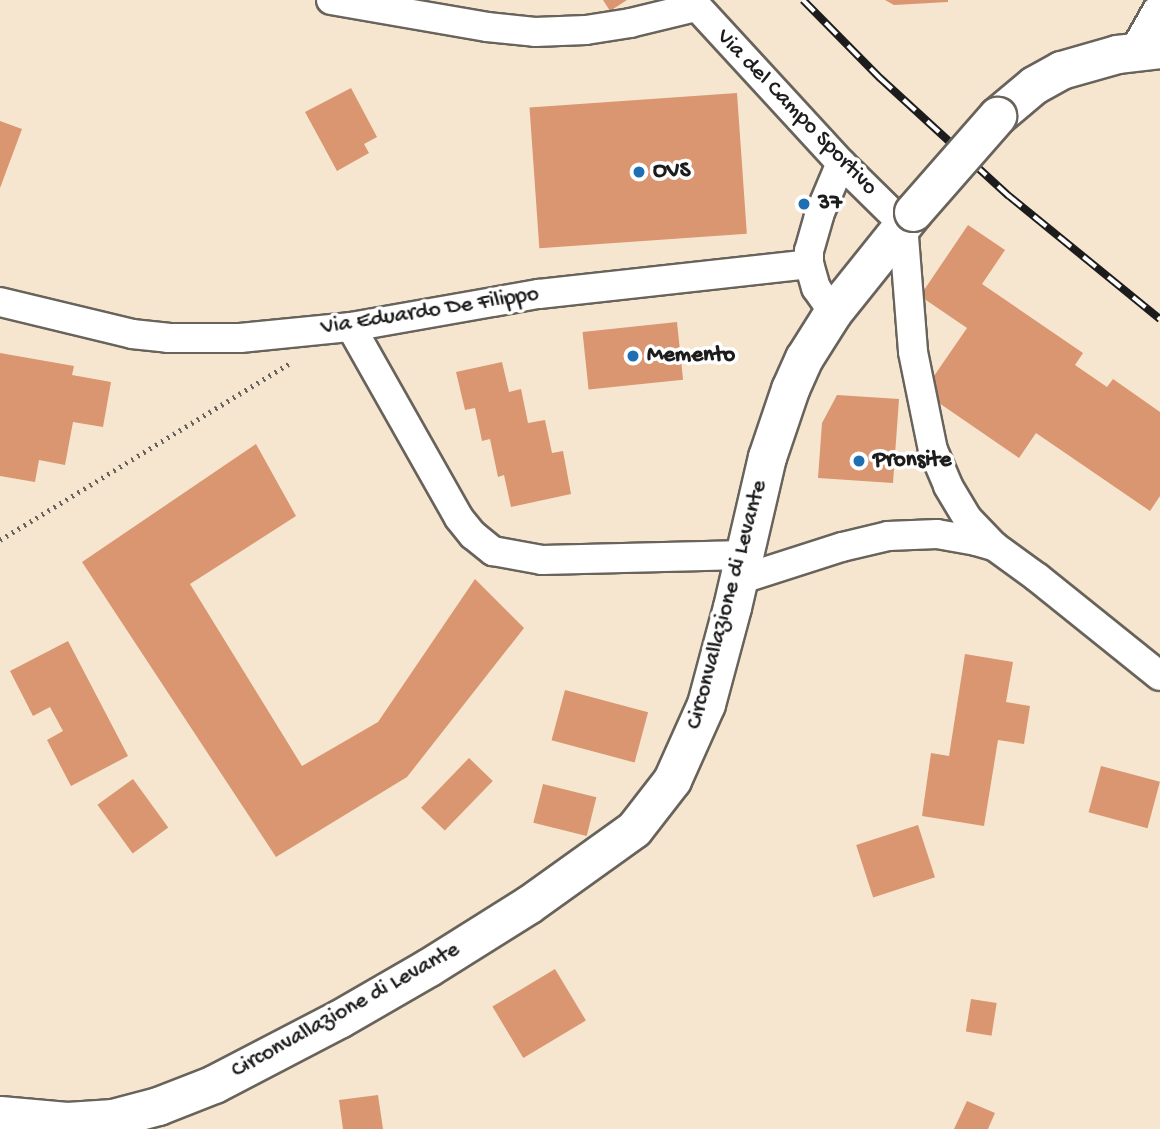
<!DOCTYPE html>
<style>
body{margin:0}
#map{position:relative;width:1160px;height:1129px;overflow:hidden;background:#f6e6d0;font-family:"Gochi Hand",sans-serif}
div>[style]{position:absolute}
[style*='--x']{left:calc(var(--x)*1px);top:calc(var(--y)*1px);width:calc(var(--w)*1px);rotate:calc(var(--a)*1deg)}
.building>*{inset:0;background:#d99670;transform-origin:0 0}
.path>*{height:4.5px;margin-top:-2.25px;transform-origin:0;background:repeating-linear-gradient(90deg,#68635b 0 2px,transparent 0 7px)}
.roads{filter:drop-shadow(2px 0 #68635b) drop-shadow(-2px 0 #68635b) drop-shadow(0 2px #68635b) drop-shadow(0 -2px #68635b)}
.minor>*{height:28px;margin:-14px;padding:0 14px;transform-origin:14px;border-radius:14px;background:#fff}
.major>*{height:37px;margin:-18.5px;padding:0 18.5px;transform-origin:18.5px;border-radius:18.5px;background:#fff}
.rail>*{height:8px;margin-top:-4px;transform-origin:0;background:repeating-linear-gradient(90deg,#fff 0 16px,#1c1c1c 0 32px);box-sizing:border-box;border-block:2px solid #1c1c1c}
.bridges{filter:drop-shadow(2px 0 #68635b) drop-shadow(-2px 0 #68635b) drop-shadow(0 2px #68635b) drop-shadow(0 -2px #68635b)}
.major-bridge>*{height:37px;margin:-18.5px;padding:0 18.5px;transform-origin:18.5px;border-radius:18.5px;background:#fff}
.dots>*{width:19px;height:19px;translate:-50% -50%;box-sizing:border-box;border:4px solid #fff;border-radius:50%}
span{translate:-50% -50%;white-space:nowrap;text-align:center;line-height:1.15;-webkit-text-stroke:7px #fff;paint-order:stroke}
.street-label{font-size:23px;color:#1c1c1c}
.poi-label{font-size:23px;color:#1c1c1c;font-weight:700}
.left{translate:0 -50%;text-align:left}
</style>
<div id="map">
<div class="building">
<div style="clip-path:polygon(603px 0,627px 0,610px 11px)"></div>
<div style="clip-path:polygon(885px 0,948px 0,948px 2px,894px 5px)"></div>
<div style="clip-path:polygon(351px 88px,377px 137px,364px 144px,369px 153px,337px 171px,305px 112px)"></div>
<div style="left:737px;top:93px;width:141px;height:208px;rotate:86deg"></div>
<div style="clip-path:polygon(0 121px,22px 129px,0 188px)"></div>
<div style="clip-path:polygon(968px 225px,1005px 250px,982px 284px,1083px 353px,1075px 365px,1107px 387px,1113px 379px,1160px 412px,1160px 496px,1150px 511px,1036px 433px,1019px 458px,923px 392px,967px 328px,920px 296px)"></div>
<div style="left:677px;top:322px;width:58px;height:95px;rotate:84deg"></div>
<div style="clip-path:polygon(0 353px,74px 366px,72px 375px,111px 382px,103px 427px,73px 422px,65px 465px,39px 460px,35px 482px,0 476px)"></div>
<div style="clip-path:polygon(502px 362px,509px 392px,521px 389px,528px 423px,545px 420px,552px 453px,563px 451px,571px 494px,511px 507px,504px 475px,498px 477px,490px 439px,482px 441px,475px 408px,465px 410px,456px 372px)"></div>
<div style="clip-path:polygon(837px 395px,899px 399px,893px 483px,818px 478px,822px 423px)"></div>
<div style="clip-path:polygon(256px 444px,296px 516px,190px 584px,302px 766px,378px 722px,475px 579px,524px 628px,407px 777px,276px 857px,82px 562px)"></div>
<div style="clip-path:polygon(68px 641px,128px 756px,71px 786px,47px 740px,63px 731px,50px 707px,33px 716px,10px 671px)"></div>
<div style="clip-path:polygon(965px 654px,1013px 662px,1006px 702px,1030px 706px,1024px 744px,998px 740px,984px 826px,922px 816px,931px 753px,949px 756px)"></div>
<div style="left:565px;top:690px;width:86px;height:52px;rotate:15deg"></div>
<div style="left:469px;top:758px;width:33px;height:69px;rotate:44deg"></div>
<div style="left:1101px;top:766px;width:61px;height:48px;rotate:15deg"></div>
<div style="left:133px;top:779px;width:60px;height:44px;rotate:54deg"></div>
<div style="left:543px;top:784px;width:55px;height:40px;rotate:14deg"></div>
<div style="left:918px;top:825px;width:55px;height:65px;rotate:72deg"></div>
<div style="left:555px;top:969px;width:60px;height:73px;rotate:59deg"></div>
<div style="left:971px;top:999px;width:26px;height:33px;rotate:9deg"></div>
<div style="clip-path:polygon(378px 1095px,383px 1129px,343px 1129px,339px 1100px)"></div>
<div style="clip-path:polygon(967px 1101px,995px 1113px,988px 1129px,954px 1129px)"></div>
</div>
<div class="path">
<div style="--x:0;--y:540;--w:340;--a:-31.4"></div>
</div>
<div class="roads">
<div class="minor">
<div style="--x:331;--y:0;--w:158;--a:9.8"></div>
<div style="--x:487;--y:27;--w:48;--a:5.9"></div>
<div style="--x:535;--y:32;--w:51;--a:-2.2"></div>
<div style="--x:586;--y:30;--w:45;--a:-9"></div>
<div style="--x:630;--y:23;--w:68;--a:-13.6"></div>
<div style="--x:696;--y:7;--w:7;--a:-90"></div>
<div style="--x:691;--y:0;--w:222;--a:47.4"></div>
<div style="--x:841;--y:163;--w:87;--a:44.5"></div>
<div style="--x:903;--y:224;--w:128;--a:85.5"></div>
<div style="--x:913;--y:352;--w:100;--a:78.5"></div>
<div style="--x:933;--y:450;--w:39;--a:67"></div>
<div style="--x:948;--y:486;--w:39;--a:59"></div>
<div style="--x:968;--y:519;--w:37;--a:46"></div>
<div style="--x:0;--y:302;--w:136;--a:13.6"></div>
<div style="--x:132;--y:334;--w:36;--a:6"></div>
<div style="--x:168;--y:338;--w:72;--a:0"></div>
<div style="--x:240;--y:338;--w:112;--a:-5.7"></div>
<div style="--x:351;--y:327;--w:191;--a:-10"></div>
<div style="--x:539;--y:294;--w:272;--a:-6.3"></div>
<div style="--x:833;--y:312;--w:29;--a:-125"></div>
<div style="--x:816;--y:288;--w:25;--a:-106"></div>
<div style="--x:809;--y:264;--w:13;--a:-90"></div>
<div style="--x:809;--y:251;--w:37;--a:-74"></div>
<div style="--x:819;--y:215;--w:56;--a:-67.1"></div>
<div style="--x:351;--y:327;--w:219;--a:60.5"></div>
<div style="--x:459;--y:518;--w:22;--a:51"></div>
<div style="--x:473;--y:535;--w:26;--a:39"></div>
<div style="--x:493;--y:551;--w:50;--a:10.4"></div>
<div style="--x:542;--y:560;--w:203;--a:-1.4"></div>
<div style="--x:739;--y:580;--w:108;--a:-17.8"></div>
<div style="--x:842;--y:547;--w:47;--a:-13.4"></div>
<div style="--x:888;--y:536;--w:49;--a:-2.3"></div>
<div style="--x:937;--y:534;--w:40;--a:10"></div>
<div style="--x:976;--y:541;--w:19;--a:16"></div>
<div style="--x:994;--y:546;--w:54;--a:36"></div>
<div style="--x:1038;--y:578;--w:156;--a:38.8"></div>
</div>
<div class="major">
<div style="--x:1139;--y:50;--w:43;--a:-60.4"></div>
<div style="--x:997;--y:116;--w:48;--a:-40"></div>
<div style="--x:1034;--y:85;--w:31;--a:-29"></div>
<div style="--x:1061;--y:70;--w:58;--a:-15.9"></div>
<div style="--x:1117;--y:54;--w:43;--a:-6.6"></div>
<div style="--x:0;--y:1115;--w:67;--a:5.1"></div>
<div style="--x:67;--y:1121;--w:46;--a:-3.7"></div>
<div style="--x:113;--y:1118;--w:47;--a:-14.9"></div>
<div style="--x:158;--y:1106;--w:60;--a:-21.4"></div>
<div style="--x:214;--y:1084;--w:141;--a:-27.5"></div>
<div style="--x:339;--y:1019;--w:104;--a:-30"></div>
<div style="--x:429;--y:967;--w:117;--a:-32.1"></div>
<div style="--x:528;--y:905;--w:130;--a:-35.6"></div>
<div style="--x:634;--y:829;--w:62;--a:-52.2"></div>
<div style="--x:672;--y:780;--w:83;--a:-65.9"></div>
<div style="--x:706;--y:704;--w:100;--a:-75"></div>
<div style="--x:732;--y:607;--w:154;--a:-76.9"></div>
<div style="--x:767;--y:457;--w:72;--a:-71.3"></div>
<div style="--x:790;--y:389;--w:34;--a:-66"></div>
<div style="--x:804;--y:358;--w:54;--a:-57.8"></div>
<div style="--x:833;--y:312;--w:128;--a:-51.3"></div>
</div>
</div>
<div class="rail">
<div style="--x:803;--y:0;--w:110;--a:45.4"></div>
<div style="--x:880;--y:78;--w:175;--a:42.5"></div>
<div style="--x:1009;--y:196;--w:195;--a:39.2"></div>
</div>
<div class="bridges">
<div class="major-bridge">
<div style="--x:913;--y:212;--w:128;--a:-48.8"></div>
</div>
</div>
<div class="dots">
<div style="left:639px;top:172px;background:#1f6fb2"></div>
<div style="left:804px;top:204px;background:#1f6fb2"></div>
<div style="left:633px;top:356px;background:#1f6fb2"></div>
<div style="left:859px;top:461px;background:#1f6fb2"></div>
</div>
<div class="street-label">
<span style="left:796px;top:113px;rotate:46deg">Via del Campo Sportivo</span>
<span style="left:430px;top:312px;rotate:-9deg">Via Eduardo De Filippo</span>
<span style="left:728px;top:605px;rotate:-75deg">Circonvallazione di Levante</span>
<span style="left:346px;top:1011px;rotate:-29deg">Circonvallazione di Levante</span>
</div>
<div class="poi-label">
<span class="left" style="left:653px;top:172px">OVS</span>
<span class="left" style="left:818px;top:204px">37</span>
<span class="left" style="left:647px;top:356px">Memento</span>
<span class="left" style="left:873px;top:461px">Pronsite</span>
</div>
</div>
